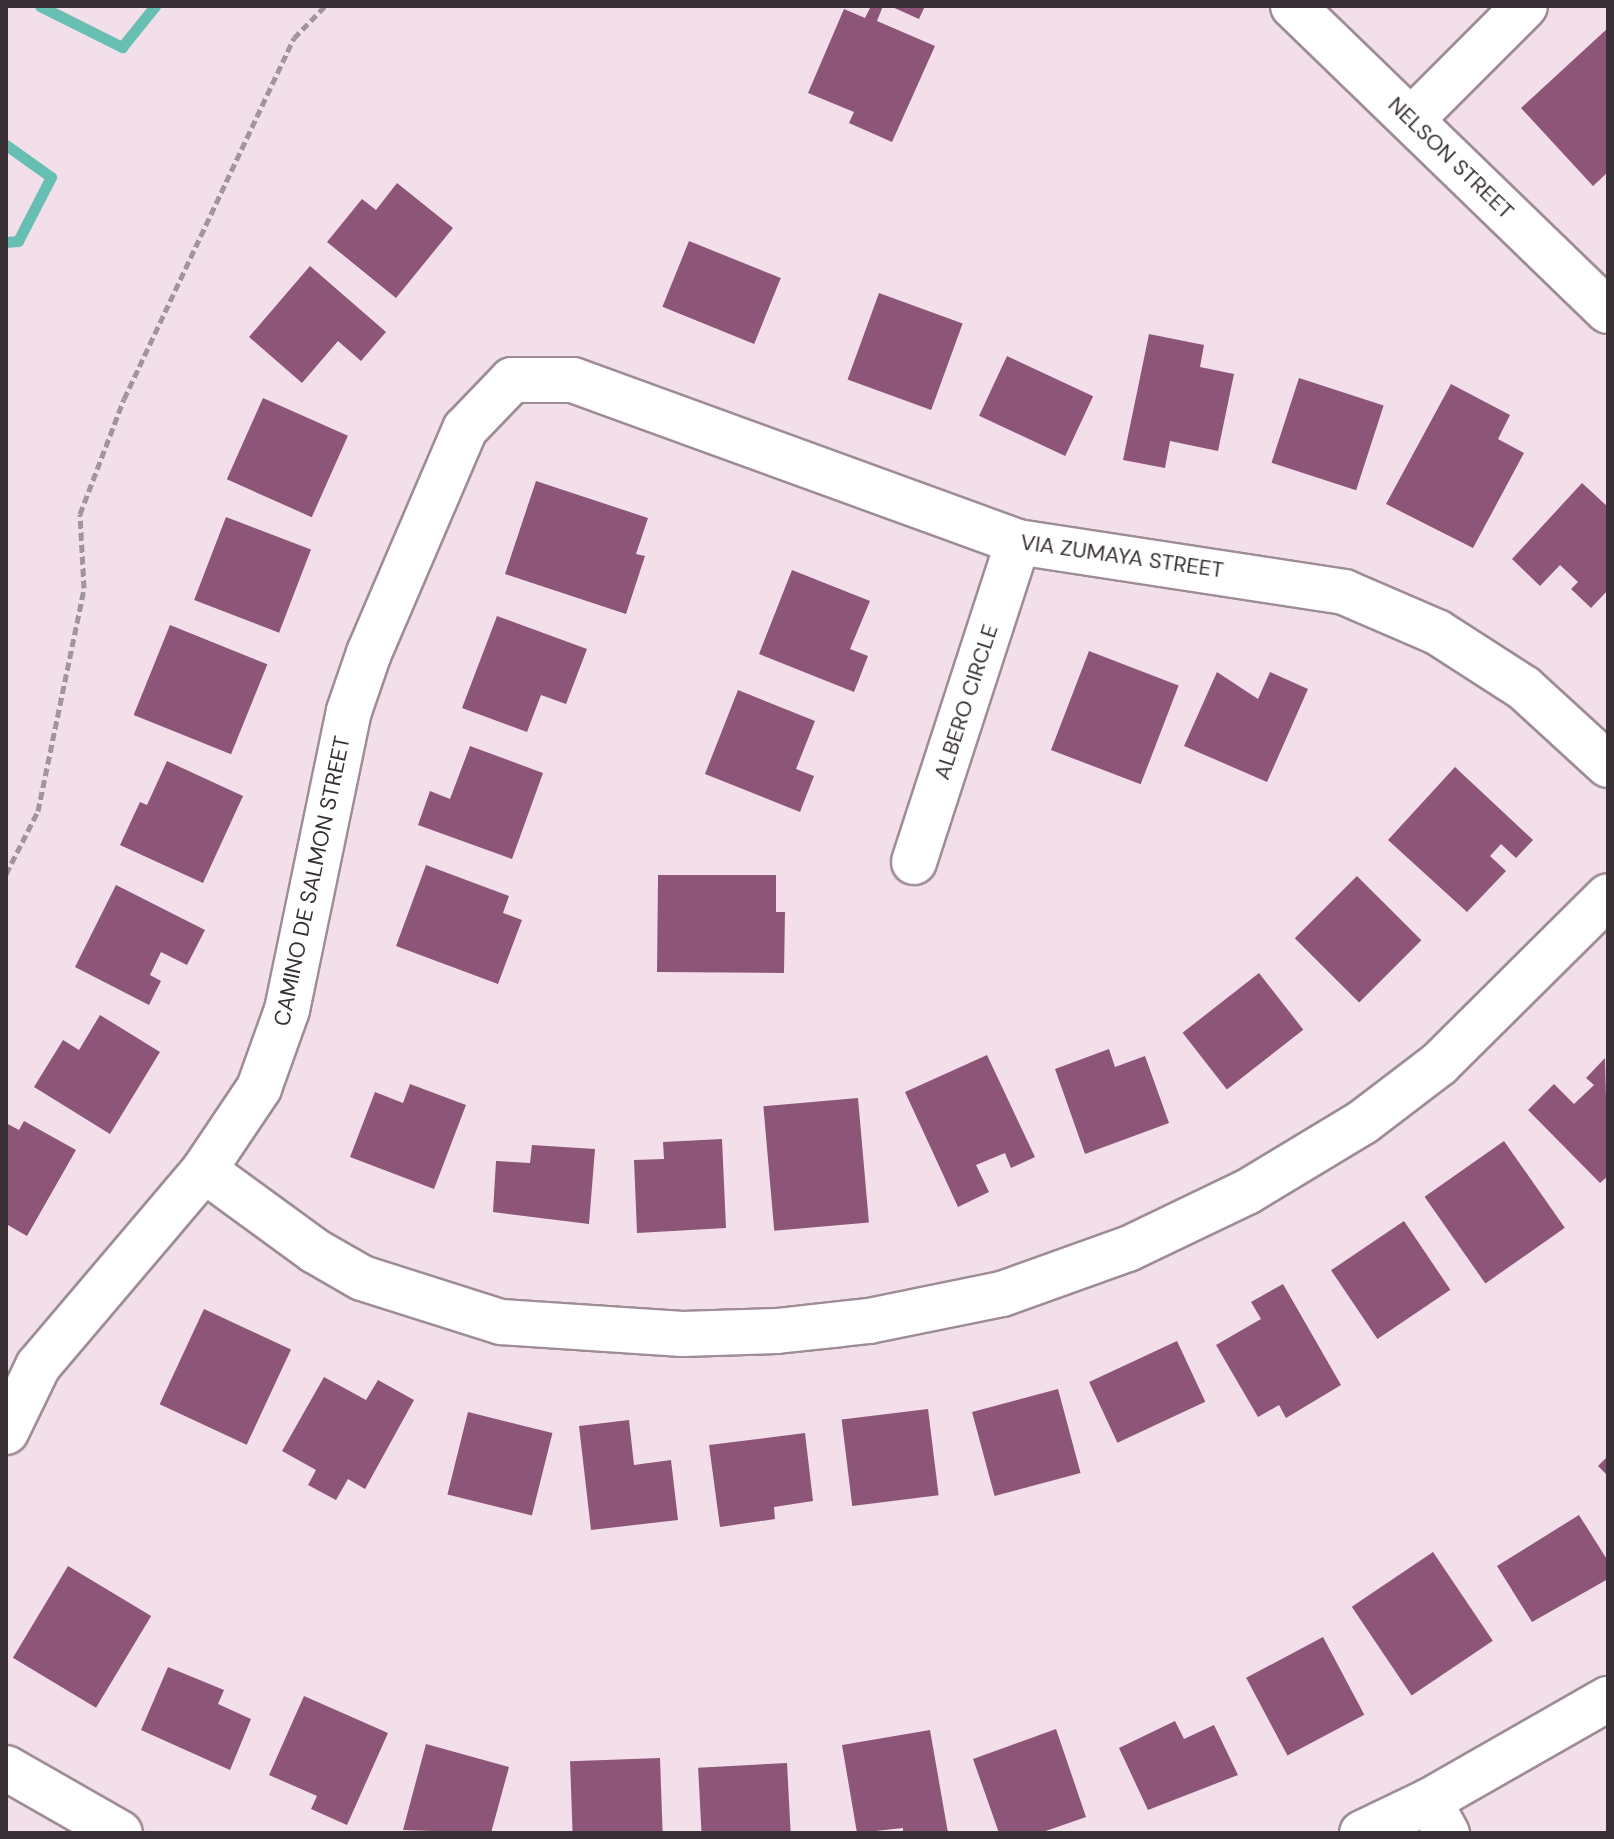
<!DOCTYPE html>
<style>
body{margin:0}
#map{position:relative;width:1614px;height:1839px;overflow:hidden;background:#f3dfea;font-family:"DM Sans",sans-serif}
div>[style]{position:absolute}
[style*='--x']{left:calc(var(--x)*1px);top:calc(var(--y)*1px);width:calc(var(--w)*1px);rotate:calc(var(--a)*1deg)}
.stream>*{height:11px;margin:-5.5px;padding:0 5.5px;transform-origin:5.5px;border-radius:5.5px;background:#67beb2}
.building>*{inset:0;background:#8d5678;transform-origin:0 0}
.path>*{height:5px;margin-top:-2.5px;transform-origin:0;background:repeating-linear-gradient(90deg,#a2949c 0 8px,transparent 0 12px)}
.roads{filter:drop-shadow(2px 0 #9e8c96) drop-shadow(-2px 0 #9e8c96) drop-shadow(0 2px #9e8c96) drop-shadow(0 -2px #9e8c96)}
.street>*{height:44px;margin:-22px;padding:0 22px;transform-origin:22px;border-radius:22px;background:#fff}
span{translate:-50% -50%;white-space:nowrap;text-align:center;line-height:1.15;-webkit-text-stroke:8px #fff;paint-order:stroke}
.street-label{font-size:22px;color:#393135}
.frame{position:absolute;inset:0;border:8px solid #393135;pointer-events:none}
</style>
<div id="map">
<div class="stream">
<div style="--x:40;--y:6;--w:92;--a:26.6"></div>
<div style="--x:122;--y:47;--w:53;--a:-51.2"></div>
<div style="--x:6;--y:145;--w:55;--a:35.4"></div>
<div style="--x:51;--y:177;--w:72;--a:117.3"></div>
<div style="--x:18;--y:241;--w:12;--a:175"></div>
</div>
<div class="building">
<div style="clip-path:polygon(871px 6px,883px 6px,877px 21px,935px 46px,892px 142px,849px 123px,854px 112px,808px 93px,844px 9px,865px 18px)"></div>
<div style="clip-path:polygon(890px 6px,925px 6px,919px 19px)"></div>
<div style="clip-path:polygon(1608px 28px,1608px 172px,1593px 186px,1521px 108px)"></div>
<div style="clip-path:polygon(397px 183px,453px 228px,396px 298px,327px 242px,362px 199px,376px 210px)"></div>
<div style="left:689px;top:241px;width:99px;height:71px;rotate:22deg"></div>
<div style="clip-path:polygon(310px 266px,386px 332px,361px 361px,338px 341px,302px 383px,249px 337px)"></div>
<div style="left:879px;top:293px;width:89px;height:92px;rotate:20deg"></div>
<div style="clip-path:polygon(1149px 334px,1204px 345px,1200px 367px,1234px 374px,1218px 451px,1170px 441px,1165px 468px,1123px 460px)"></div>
<div style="left:1007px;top:356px;width:95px;height:66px;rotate:25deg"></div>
<div style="left:1299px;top:378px;width:89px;height:89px;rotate:18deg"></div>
<div style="clip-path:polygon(1451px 384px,1510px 415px,1498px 439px,1524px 453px,1473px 548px,1386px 504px)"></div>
<div style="left:263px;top:398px;width:93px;height:89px;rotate:24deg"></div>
<div style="clip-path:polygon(536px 481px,648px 518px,636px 554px,645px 556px,626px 614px,505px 574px)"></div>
<div style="clip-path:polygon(1582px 483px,1608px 507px,1608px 590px,1591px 608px,1571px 589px,1578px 582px,1560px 565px,1540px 586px,1512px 559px)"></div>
<div style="left:226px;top:517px;width:91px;height:89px;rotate:21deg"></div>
<div style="clip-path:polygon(792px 570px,870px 601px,850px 649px,868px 656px,854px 692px,759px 654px)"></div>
<div style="clip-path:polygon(497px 616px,587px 649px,566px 704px,541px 695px,527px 732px,462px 708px)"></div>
<div style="left:170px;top:625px;width:105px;height:97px;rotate:22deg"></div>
<div style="left:1089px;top:651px;width:96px;height:106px;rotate:21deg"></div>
<div style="clip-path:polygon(1217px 672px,1258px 699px,1270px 672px,1308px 689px,1267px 782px,1184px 746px)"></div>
<div style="clip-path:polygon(738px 690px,815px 721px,796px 769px,814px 776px,800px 812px,705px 774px)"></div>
<div style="clip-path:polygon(470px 746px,543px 773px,512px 859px,418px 825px,430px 791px,450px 799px)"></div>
<div style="clip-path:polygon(167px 761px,243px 796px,203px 883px,120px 845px,140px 802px,147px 805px)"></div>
<div style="clip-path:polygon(1455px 767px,1533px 840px,1516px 858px,1501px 844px,1490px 856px,1506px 871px,1467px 912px,1388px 840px)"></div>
<div style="clip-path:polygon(426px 865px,509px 896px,503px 913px,522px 920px,498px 984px,396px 946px)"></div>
<div style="clip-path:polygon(658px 875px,776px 875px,776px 912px,785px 912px,784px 973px,657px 972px)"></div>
<div style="left:1357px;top:876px;width:91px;height:88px;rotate:45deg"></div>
<div style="clip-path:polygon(116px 885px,205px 930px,187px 965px,161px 952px,150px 975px,161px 981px,149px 1005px,75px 967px)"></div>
<div style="left:1259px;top:973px;width:72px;height:97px;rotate:52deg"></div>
<div style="clip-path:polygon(100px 1015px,160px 1052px,110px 1134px,34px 1087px,63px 1040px,79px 1050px)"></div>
<div style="clip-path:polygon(1109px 1049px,1115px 1067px,1145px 1056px,1169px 1123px,1085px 1154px,1055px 1069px)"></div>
<div style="clip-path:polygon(987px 1055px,1035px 1157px,1011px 1168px,1005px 1153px,976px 1165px,989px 1192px,958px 1207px,905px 1092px)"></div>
<div style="clip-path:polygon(1605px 1058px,1608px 1176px,1600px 1183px,1528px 1110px,1554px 1084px,1574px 1104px,1594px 1085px,1586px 1078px)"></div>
<div style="clip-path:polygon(410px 1084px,466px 1105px,434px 1189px,350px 1157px,375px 1092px,403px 1103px)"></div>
<div style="left:858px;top:1098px;width:125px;height:95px;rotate:85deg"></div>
<div style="clip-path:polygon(24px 1121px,76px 1150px,27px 1236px,6px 1224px,6px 1123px,19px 1130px)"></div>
<div style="clip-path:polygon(722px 1139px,726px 1228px,637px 1233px,634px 1160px,664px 1159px,663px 1142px)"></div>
<div style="left:1504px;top:1141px;width:106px;height:97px;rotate:55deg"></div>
<div style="clip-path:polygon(532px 1145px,595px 1149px,589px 1224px,493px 1212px,496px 1161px,530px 1163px)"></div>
<div style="left:1404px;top:1221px;width:83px;height:88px;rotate:56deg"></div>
<div style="clip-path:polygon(1283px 1284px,1341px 1385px,1286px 1418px,1279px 1405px,1258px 1417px,1216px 1345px,1261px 1319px,1251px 1302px)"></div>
<div style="left:204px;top:1309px;width:96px;height:105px;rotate:25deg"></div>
<div style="left:1177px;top:1341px;width:67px;height:97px;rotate:65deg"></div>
<div style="clip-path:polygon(324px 1377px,366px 1400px,378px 1380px,414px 1400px,365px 1489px,348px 1479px,336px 1500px,308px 1485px,316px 1470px,282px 1451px)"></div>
<div style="left:1058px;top:1389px;width:87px;height:89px;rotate:75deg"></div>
<div style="left:928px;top:1409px;width:87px;height:87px;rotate:83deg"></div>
<div style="left:468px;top:1412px;width:87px;height:85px;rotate:14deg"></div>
<div style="clip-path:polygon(629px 1420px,634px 1465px,671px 1460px,678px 1520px,591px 1530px,579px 1426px)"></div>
<div style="clip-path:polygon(805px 1433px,813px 1501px,774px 1507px,775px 1519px,720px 1527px,709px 1445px)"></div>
<div style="clip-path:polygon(1608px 1456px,1608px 1476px,1598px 1466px)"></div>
<div style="clip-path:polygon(1579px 1515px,1608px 1561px,1608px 1579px,1532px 1622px,1497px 1566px)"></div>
<div style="left:1433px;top:1552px;width:107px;height:98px;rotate:56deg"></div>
<div style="left:68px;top:1566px;width:97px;height:107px;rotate:31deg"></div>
<div style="left:1323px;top:1637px;width:88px;height:87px;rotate:62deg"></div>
<div style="clip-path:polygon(168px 1667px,224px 1690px,218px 1704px,251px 1719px,230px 1770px,141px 1730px)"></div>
<div style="clip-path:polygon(304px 1696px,388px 1733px,347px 1825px,311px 1809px,317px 1796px,269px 1775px)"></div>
<div style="clip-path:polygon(1175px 1721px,1184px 1739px,1214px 1725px,1238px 1775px,1148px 1810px,1119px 1748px)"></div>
<div style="clip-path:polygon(1056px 1729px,1086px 1817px,1040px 1833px,999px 1833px,973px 1759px)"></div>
<div style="clip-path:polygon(930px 1730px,948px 1833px,903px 1833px,903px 1828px,857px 1833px,842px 1745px)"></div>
<div style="clip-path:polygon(426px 1744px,509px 1767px,491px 1833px,403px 1830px)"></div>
<div style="left:660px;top:1758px;width:75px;height:90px;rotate:88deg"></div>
<div style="left:787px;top:1763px;width:70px;height:89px;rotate:87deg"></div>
</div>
<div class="path">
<div style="--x:6;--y:874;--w:71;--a:-63.1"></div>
<div style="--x:38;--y:811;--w:228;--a:-78.3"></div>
<div style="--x:84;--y:588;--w:74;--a:-93.1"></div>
<div style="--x:80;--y:514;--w:123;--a:-69.1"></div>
<div style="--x:124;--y:399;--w:399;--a:-64.8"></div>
<div style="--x:294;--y:38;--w:45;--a:-45.9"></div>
</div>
<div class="roads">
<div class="street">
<div style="--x:1293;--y:6;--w:438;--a:44.1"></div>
<div style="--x:1411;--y:120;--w:161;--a:-45"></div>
<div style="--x:914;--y:862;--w:336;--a:-72"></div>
<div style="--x:204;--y:1170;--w:137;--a:36.1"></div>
<div style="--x:315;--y:1251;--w:54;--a:29.9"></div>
<div style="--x:362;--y:1278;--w:146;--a:17.6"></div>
<div style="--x:501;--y:1322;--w:182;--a:3.8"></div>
<div style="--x:683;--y:1334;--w:94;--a:-1.8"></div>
<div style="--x:777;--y:1331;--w:93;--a:-6.2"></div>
<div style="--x:869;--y:1321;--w:136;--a:-11.5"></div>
<div style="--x:1002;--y:1294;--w:134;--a:-19.7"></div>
<div style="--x:1128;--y:1249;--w:132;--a:-25.6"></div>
<div style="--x:1247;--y:1192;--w:135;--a:-31.1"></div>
<div style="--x:1363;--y:1122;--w:96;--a:-37.3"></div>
<div style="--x:1439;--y:1064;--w:238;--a:-44.8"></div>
<div style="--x:6;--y:1432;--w:73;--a:-64.1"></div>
<div style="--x:38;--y:1366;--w:257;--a:-49.7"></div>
<div style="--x:204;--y:1170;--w:99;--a:-56.1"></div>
<div style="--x:259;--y:1088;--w:83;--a:-70.3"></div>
<div style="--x:287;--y:1010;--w:305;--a:-78.3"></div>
<div style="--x:349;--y:711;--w:61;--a:-71"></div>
<div style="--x:369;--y:653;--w:244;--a:-66.8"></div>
<div style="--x:465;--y:429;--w:68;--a:-46.2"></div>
<div style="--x:512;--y:380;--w:61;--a:0"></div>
<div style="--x:573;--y:380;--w:474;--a:20"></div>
<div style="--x:1018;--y:542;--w:330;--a:8.7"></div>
<div style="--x:1344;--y:592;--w:101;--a:23.3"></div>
<div style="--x:1437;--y:632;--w:103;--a:32.8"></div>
<div style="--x:1524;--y:688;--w:114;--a:42.5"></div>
<div style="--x:6;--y:1768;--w:131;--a:29.7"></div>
<div style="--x:1429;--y:1801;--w:37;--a:61"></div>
<div style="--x:1362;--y:1833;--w:74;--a:-25.5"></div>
<div style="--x:1429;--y:1801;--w:206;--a:-29.7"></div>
</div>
</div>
<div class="street-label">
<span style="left:1451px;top:158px;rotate:44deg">NELSON STREET</span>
<span style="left:1122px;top:556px;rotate:8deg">VIA ZUMAYA STREET</span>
<span style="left:966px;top:702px;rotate:-72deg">ALBERO CIRCLE</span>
<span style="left:312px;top:881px;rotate:-78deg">CAMINO DE SALMON STREET</span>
</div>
<div class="frame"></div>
</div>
